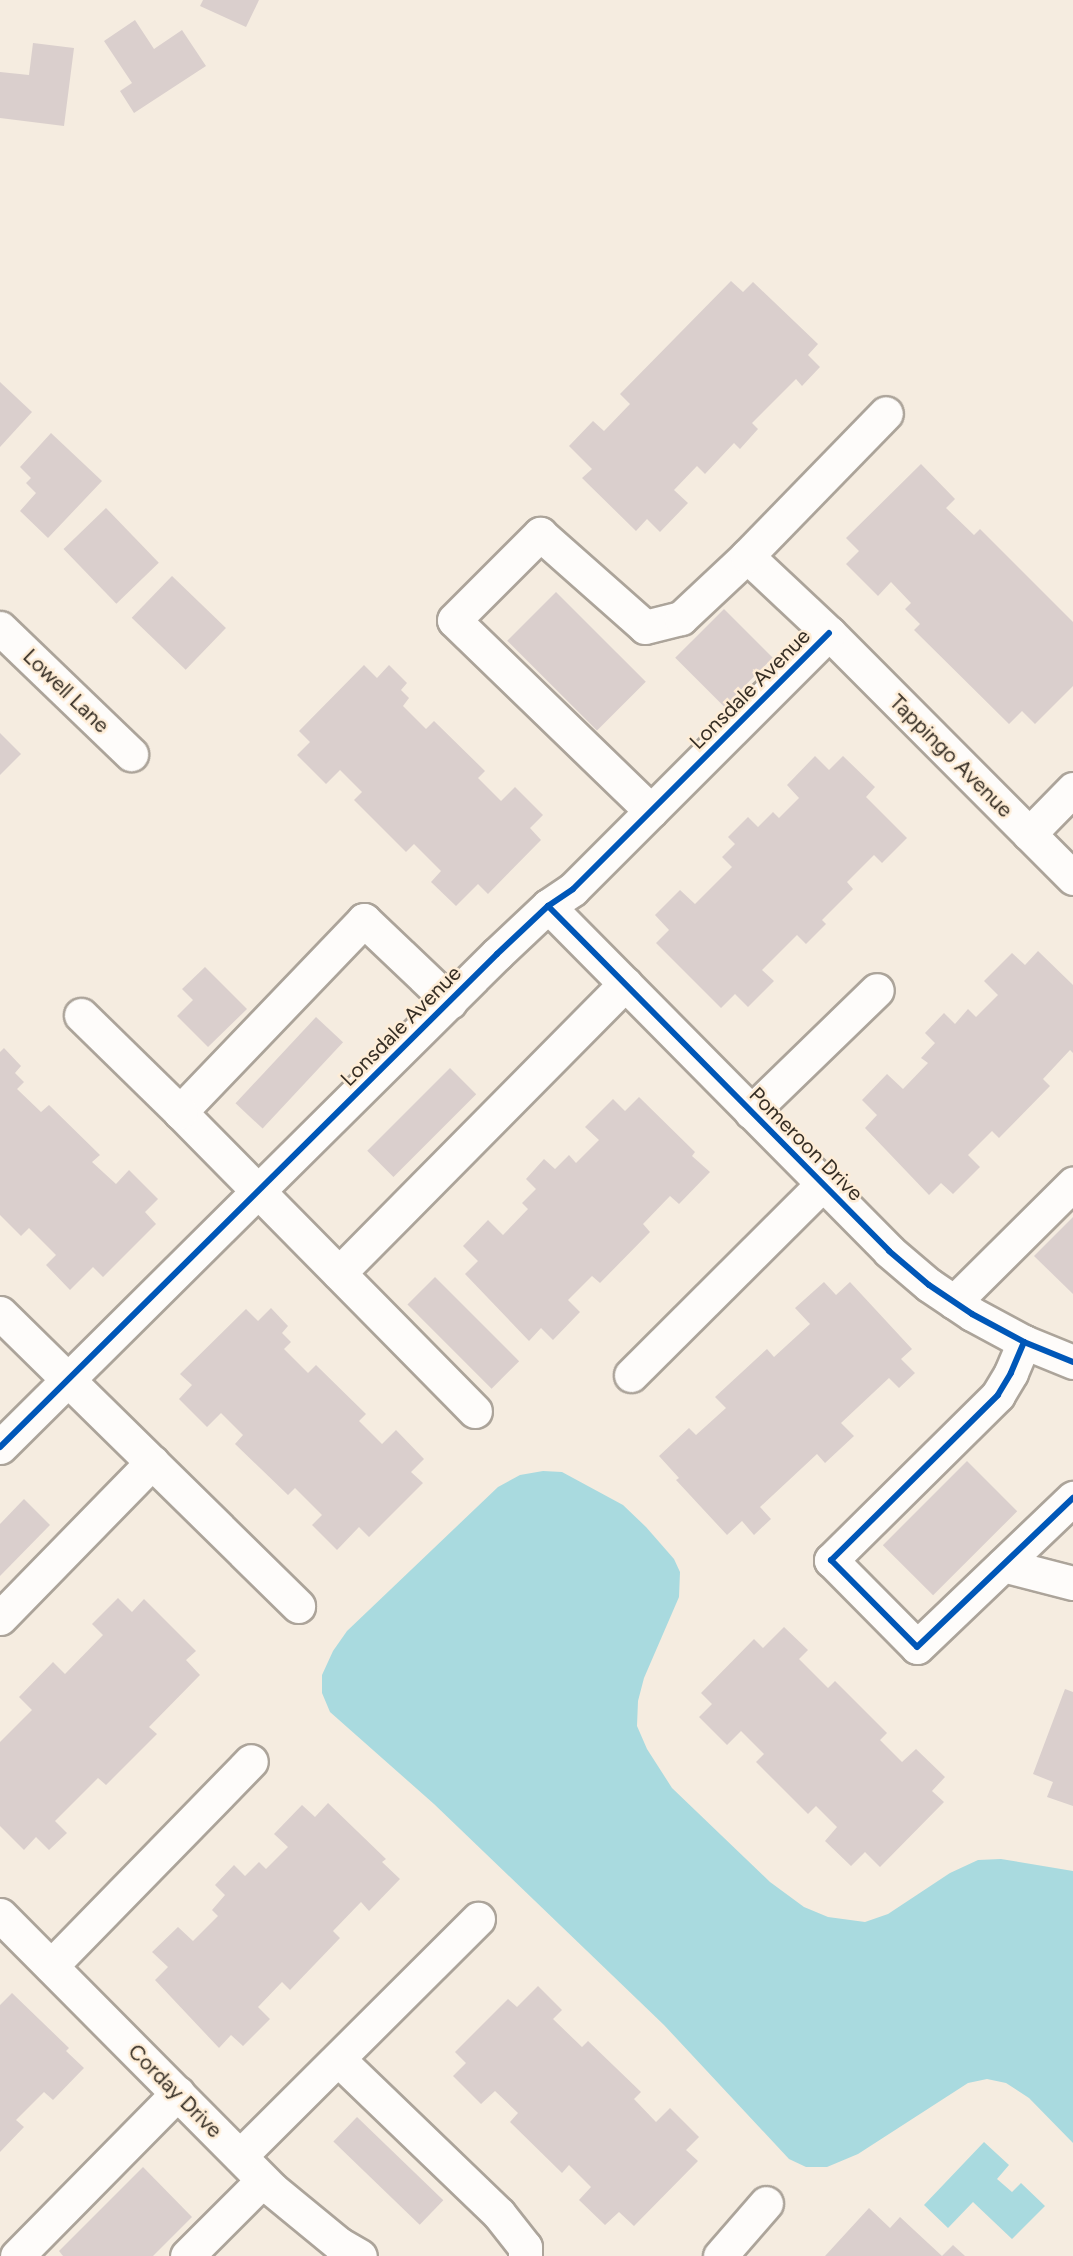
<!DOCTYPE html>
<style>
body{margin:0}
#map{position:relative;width:1073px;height:2256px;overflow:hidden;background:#f5ece0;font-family:Figtree,sans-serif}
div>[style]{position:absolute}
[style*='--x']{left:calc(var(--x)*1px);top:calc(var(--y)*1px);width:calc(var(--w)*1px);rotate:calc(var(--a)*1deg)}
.water>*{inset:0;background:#a9dadf}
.building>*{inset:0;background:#dacfcd;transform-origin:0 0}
.roads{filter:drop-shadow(2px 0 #aca49a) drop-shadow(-2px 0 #aca49a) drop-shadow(0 2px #aca49a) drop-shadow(0 -2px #aca49a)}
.minor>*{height:33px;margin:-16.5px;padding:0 16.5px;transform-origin:16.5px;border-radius:16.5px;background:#fefcfa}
.cycleway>*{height:6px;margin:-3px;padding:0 3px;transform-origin:3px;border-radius:3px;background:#0057b8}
span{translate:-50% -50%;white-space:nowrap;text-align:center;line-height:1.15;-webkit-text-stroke:5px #feedd7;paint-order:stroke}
.street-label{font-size:21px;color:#362e24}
</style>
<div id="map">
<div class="water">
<div style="clip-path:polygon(543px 1471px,562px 1472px,623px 1505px,646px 1527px,674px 1559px,680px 1572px,679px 1597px,644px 1678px,638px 1701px,637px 1726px,647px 1749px,672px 1788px,770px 1882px,804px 1907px,828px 1917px,865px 1922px,888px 1914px,950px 1873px,978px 1860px,1001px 1859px,1073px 1871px,1073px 2143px,1029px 2098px,1006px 2083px,987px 2079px,968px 2083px,858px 2154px,827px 2167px,806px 2167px,789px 2159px,664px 2025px,434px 1804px,330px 1712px,322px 1693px,322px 1675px,333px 1651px,347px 1631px,498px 1487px,520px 1475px)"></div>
<div style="clip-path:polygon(984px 2142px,1009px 2165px,997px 2179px,1012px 2192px,1021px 2183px,1045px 2206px,1012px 2239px,973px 2202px,948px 2228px,924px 2205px)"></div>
</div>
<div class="building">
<div style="clip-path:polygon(203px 0,259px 0,246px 27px,200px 6px)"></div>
<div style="clip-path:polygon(135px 20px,154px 49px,182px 30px,206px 66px,134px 113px,120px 91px,132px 83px,104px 41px)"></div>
<div style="clip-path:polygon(33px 43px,74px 48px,64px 126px,0 118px,0 72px,29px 75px)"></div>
<div style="clip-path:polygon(731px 281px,743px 292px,753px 282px,818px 344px,808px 355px,820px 367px,802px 386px,796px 379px,752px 423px,758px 429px,740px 449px,734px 443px,705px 474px,697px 466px,674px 490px,688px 503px,660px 532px,647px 519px,636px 531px,582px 478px,592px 469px,569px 446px,593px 421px,604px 431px,630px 404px,620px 394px)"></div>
<div style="clip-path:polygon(0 382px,32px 412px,0 447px)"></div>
<div style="clip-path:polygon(51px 433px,102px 481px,48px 538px,20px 511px,36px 493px,26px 483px,31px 478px,20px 467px)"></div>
<div style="clip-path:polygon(921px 464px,955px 499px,946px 508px,974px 535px,980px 529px,1073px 622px,1073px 686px,1035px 724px,1022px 711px,1009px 724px,914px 630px,920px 624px,905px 609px,911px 603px,891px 582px,878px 596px,846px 564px,859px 551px,846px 538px)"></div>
<div style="left:106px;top:508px;width:76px;height:59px;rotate:46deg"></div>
<div style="left:172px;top:576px;width:75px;height:58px;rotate:44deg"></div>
<div style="left:556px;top:592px;width:127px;height:69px;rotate:45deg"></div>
<div style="left:724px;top:609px;width:69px;height:69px;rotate:45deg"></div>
<div style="clip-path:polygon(364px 665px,377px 678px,389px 665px,407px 683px,401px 690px,409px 698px,403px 706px,426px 729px,434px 721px,485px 771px,478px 778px,501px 801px,515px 787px,543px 815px,530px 828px,541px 840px,488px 894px,478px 884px,456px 906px,431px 882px,441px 871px,414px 844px,406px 852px,354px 800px,362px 792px,340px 770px,326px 784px,297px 755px,310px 742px,299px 731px)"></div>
<div style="clip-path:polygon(0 733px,21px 754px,0 775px)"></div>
<div style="clip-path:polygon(815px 756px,829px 770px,843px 756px,875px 787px,866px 797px,907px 838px,882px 863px,874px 855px,847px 882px,853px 889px,822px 920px,826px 924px,806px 944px,797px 935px,762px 970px,774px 981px,748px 1007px,735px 994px,721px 1008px,656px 943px,669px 930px,655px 915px,680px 890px,695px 904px,732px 867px,722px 857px,735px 844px,728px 837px,748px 817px,758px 827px,773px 812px,779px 818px,799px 798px,787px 785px)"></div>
<div style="clip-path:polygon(1038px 951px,1073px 985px,1073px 1053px,1070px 1050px,1043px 1079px,1050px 1086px,999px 1138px,992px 1131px,968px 1155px,980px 1167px,953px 1194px,941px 1183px,929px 1195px,865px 1128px,877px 1115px,862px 1100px,887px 1074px,903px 1089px,928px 1063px,921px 1058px,935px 1043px,925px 1033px,944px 1013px,955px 1024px,968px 1009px,976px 1017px,998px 995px,984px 981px,1012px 953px,1025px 965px)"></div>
<div style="clip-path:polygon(205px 967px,247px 1009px,208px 1047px,177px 1016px,193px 1000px,182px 989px)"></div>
<div style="left:316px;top:1017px;width:37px;height:118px;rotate:43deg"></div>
<div style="clip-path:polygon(4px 1048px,21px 1066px,15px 1073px,24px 1082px,17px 1089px,41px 1112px,49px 1105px,100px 1155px,92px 1162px,116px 1184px,129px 1170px,158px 1199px,145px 1212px,156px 1224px,103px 1277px,93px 1267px,70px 1290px,46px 1265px,56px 1255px,29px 1228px,21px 1236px,0 1215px,0 1052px)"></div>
<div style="left:450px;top:1068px;width:37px;height:117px;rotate:45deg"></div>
<div style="clip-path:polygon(639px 1097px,695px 1152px,692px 1156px,710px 1172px,679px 1204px,670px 1196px,643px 1224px,650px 1232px,600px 1283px,592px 1276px,568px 1300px,580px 1312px,553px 1340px,541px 1328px,529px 1341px,465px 1274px,478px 1261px,463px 1246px,488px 1220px,503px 1235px,528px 1209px,522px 1203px,536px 1189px,526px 1179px,544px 1159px,555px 1169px,569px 1155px,576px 1163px,599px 1140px,585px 1127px,613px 1099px,625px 1111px)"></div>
<div style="clip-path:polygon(1073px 1217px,1073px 1294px,1034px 1256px)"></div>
<div style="left:435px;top:1277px;width:119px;height:39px;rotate:45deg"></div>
<div style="clip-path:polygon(824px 1282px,836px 1295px,850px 1282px,912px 1349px,901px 1359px,915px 1373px,899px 1388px,889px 1378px,841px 1423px,854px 1436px,825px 1463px,817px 1454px,760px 1507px,771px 1519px,754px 1535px,742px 1521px,727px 1535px,676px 1480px,679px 1478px,659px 1456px,689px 1428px,696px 1435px,726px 1408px,715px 1397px,767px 1349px,774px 1357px,810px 1324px,795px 1308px)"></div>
<div style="clip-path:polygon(271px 1308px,288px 1326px,282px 1333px,291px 1342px,284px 1349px,308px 1373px,316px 1365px,366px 1414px,359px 1421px,382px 1444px,396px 1430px,424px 1459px,411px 1472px,423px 1483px,369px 1537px,359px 1527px,337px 1550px,312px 1525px,322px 1515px,295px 1488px,288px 1495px,235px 1444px,243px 1435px,221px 1413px,207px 1427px,179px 1399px,192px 1385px,180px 1374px,246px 1309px,258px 1321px)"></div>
<div style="left:967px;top:1461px;width:71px;height:119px;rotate:45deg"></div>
<div style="clip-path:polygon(24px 1499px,50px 1525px,0 1576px,0 1524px)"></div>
<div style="clip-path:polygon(118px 1598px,132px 1612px,144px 1599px,196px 1651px,186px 1660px,200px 1675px,149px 1727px,157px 1734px,106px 1785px,98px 1778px,55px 1821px,67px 1833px,49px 1850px,36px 1837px,24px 1850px,0 1826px,0 1742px,32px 1710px,19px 1697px,53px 1662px,65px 1674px,103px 1635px,92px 1624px)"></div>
<div style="clip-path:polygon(784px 1627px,808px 1650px,799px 1659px,828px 1688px,835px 1681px,887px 1733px,880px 1740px,902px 1762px,916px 1749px,945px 1777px,932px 1791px,944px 1802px,880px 1867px,865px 1852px,851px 1866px,825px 1841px,837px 1827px,816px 1806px,808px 1814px,756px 1762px,764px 1754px,741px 1731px,727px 1745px,699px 1717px,712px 1704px,701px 1693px,754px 1639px,763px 1648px)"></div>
<div style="clip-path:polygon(1065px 1689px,1073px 1692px,1073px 1806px,1047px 1797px,1053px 1782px,1033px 1774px)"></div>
<div style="clip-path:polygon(328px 1803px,386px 1859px,382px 1862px,400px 1879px,369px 1911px,361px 1902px,333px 1931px,340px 1938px,290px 1990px,282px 1982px,258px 2007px,270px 2019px,243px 2046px,231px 2035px,219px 2048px,155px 1980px,168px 1967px,152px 1952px,178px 1927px,193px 1941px,218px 1916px,212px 1910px,225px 1895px,215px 1885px,234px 1865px,245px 1876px,259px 1862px,266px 1869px,288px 1847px,274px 1834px,302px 1805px,315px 1817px)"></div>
<div style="clip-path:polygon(538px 1986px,562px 2010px,553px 2019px,582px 2047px,588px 2041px,641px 2092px,634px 2099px,656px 2122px,670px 2108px,699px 2137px,686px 2150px,698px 2161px,634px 2226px,619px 2212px,605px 2225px,579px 2200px,591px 2187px,569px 2165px,562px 2173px,510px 2122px,518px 2113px,495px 2091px,481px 2104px,453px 2076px,466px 2063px,455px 2052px,508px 1999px,517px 2007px)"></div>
<div style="clip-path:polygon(12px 1993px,69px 2048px,66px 2051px,84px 2068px,53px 2100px,44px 2092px,16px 2120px,24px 2127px,0 2152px,0 2005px)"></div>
<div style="left:357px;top:2117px;width:120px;height:34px;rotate:44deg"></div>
<div style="clip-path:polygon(143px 2167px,192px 2217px,153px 2256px,63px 2256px,59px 2251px)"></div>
<div style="clip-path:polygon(869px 2208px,890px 2228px,900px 2217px,942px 2256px,825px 2256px)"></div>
<div style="clip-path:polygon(953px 2245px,965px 2256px,942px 2256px)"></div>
</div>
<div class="roads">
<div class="minor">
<div style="--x:747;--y:556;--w:112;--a:43.2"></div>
<div style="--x:829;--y:633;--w:346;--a:45.1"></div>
<div style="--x:0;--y:628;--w:182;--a:43.9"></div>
<div style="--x:651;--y:811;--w:274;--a:-135.9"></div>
<div style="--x:454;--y:620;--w:122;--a:-45"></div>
<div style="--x:540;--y:534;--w:140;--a:41.5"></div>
<div style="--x:645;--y:627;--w:37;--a:-14"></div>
<div style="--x:681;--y:618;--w:91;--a:-43.2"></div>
<div style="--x:747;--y:556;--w:199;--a:-45.8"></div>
<div style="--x:1029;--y:834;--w:63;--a:-45.6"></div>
<div style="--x:548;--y:906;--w:485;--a:45.3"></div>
<div style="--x:889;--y:1251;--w:52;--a:40.4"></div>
<div style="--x:929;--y:1285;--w:52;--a:34"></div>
<div style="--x:972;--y:1314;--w:59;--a:28.3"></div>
<div style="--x:1024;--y:1342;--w:53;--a:22.2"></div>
<div style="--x:450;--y:1002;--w:119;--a:-136.4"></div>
<div style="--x:364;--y:920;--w:266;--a:133.8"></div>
<div style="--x:180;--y:1112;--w:420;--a:45.4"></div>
<div style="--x:81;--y:1015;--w:139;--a:44.4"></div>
<div style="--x:751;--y:1112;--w:175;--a:-44.1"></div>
<div style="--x:339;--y:1273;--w:407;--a:-45.3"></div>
<div style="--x:954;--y:1302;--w:168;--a:-44.8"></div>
<div style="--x:0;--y:1313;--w:418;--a:44.5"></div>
<div style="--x:1024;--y:1342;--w:34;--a:113"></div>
<div style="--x:1011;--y:1373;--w:26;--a:121"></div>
<div style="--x:998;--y:1395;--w:235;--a:135.3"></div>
<div style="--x:831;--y:1560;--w:122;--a:45.3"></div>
<div style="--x:917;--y:1647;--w:216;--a:-43.7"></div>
<div style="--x:631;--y:1375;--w:271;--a:-44.9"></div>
<div style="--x:0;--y:1447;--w:700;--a:-44.77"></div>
<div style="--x:497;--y:954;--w:70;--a:-43.3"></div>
<div style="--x:548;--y:906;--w:30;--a:-34"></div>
<div style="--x:573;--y:889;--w:362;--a:-45"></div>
<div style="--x:1003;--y:1565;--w:72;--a:14.4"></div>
<div style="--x:0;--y:1618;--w:218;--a:-45.7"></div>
<div style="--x:0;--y:1915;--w:386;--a:45.2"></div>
<div style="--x:272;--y:2189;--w:87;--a:39.4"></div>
<div style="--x:339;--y:2244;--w:24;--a:30"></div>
<div style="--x:51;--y:1966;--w:286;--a:-45.7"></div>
<div style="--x:338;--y:2059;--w:223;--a:43.9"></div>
<div style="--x:499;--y:2214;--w:42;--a:51.8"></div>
<div style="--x:525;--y:2247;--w:9;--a:90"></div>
<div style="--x:240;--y:2156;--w:336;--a:-44.9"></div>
<div style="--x:17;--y:2256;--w:229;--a:-45.4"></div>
<div style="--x:187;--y:2256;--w:107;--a:-45"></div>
<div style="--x:720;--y:2256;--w:70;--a:-49"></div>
</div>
</div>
<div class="cycleway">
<div style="--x:548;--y:906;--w:485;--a:45.3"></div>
<div style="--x:889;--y:1251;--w:52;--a:40.4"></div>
<div style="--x:929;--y:1285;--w:52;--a:34"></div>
<div style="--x:972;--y:1314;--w:59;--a:28.3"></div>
<div style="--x:1024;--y:1342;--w:53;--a:22.2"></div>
<div style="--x:1024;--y:1342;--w:34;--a:113"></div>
<div style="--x:1011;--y:1373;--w:26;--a:121"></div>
<div style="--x:998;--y:1395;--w:235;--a:135.3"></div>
<div style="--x:831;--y:1560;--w:122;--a:45.3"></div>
<div style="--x:917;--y:1647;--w:216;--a:-43.7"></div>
<div style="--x:0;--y:1447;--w:700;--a:-44.77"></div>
<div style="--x:497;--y:954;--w:70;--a:-43.3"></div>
<div style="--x:548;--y:906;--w:30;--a:-34"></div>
<div style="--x:573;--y:889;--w:362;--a:-45"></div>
</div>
<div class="street-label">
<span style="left:750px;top:689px;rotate:-45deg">Lonsdale Avenue</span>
<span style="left:66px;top:691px;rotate:44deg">Lowell Lane</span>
<span style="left:951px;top:756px;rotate:45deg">Tappingo Avenue</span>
<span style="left:401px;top:1026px;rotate:-45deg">Lonsdale Avenue</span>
<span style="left:806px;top:1144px;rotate:45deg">Pomeroon Drive</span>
<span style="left:175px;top:2091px;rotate:45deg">Corday Drive</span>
</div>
</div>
